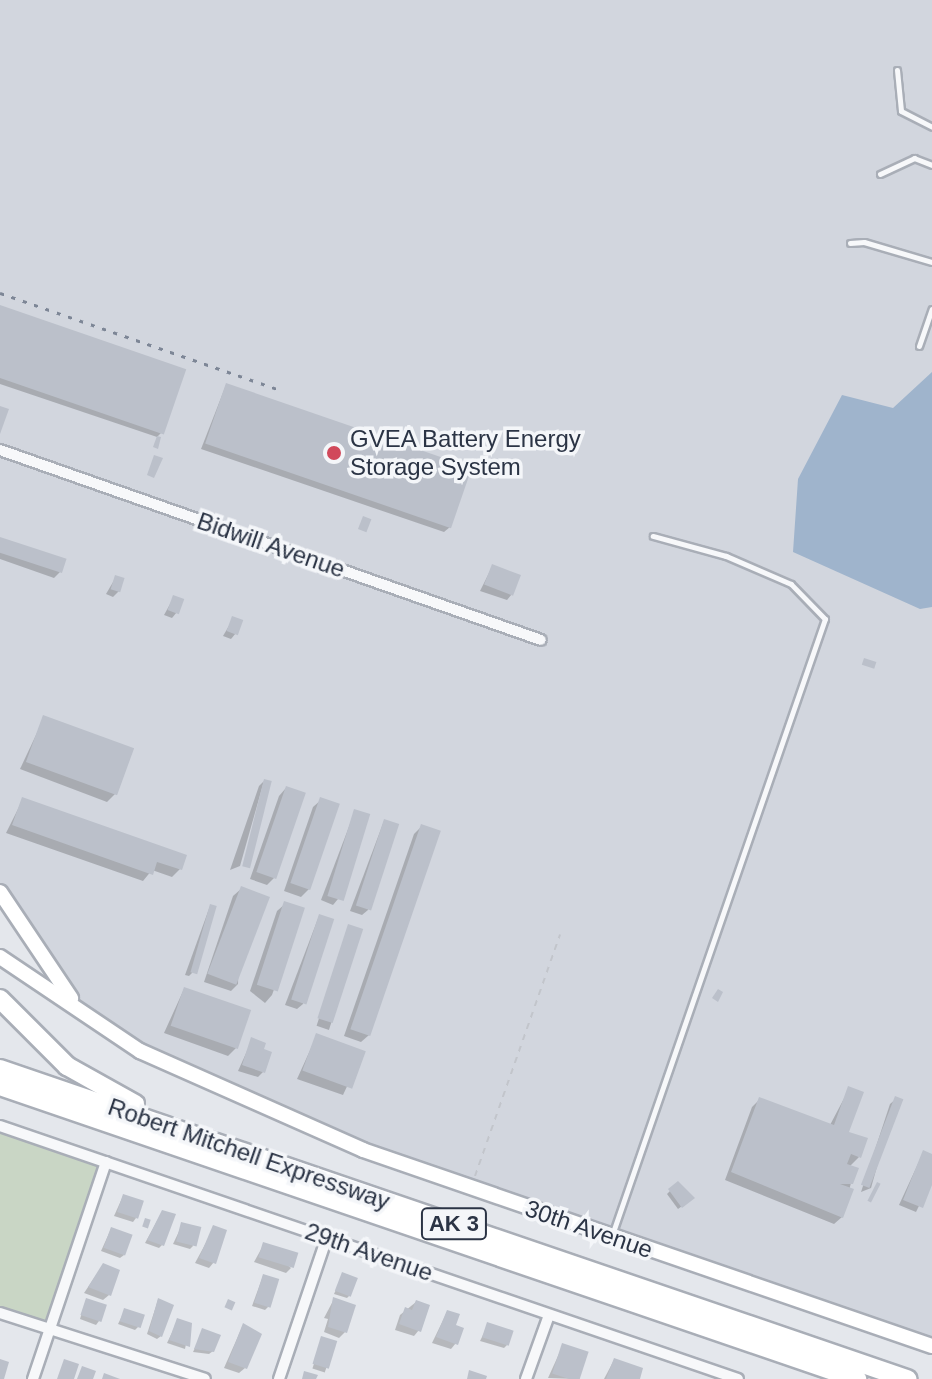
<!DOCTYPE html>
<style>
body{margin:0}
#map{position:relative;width:932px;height:1379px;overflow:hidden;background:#e4e7ec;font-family:Arial,sans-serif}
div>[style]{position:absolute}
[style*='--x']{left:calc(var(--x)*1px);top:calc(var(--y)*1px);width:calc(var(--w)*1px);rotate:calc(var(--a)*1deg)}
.built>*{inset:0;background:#d2d6de}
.green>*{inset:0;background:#c9d6c5}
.water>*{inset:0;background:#9fb4cc}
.shadow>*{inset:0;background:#0003;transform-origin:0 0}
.building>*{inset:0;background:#bbc0ca;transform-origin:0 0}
.path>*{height:2px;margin-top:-1px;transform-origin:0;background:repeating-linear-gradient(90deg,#c2c5cb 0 6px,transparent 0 12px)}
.roads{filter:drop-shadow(2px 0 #a9aeb7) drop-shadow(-2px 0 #a9aeb7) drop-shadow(0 2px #a9aeb7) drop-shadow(0 -2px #a9aeb7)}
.lane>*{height:5px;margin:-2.5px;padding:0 2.5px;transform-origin:2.5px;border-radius:2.5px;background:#f7f8fa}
.street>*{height:10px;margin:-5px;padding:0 5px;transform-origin:5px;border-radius:5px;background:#f7f8fa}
.secondary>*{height:14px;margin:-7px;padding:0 7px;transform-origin:7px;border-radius:7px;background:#fff}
.highway>*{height:18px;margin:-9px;padding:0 9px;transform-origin:9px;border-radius:9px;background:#fff}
.rail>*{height:3px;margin-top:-1.5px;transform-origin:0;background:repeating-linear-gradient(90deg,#7d8696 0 4px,transparent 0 12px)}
.dots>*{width:22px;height:22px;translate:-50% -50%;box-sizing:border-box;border:4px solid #f4f6f9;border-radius:50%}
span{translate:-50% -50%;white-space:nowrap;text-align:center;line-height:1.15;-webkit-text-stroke:7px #f4f6f9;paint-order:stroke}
.shield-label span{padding:2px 6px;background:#f4f6f9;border:2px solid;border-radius:6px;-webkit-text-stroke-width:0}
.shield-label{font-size:22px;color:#2b3445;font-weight:700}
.poi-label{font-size:24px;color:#2b3445}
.left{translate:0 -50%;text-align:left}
.street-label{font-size:24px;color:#2b3445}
</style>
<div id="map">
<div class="built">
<div style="clip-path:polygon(0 0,932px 0,932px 1343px,384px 1155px,156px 1054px,101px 1022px,70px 991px,0 888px)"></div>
</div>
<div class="green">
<div style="clip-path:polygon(0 1126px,106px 1162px,49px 1329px,0 1313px)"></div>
</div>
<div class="water">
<div style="clip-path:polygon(932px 372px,932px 607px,920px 609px,793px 552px,798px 479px,842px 395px,893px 408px)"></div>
</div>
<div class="shadow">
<div style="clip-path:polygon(0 307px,165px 429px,157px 437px,0 384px)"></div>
<div style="clip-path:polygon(226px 385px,450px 527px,444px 532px,201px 449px)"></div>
<div style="clip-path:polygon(0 539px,60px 572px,54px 578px,0 559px)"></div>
<div style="clip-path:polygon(492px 567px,512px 594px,507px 600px,480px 591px)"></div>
<div style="clip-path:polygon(116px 577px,119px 591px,113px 597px,106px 594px)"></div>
<div style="clip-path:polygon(174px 597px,177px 612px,172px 618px,164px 615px)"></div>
<div style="clip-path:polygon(233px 619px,236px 633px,231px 639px,223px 636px)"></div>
<div style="clip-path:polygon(44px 718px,115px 794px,107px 802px,20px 769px)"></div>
<div style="clip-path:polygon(264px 781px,240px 866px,230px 870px,259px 786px)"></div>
<div style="clip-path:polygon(286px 788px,275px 877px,267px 885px,250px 879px,279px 796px)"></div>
<div style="clip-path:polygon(23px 799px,180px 869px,172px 877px,152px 870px,143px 881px,6px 833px)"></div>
<div style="clip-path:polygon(321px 800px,309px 889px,301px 897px,284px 891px,313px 807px)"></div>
<div style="clip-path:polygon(355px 811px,338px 899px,333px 905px,321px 900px)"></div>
<div style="clip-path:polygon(384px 821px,368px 910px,362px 915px,350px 911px)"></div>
<div style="clip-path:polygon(421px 827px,369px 1035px,361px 1042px,344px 1036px,414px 834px)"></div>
<div style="clip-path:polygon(241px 889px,238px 984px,231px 991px,204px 982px,233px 896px)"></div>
<div style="clip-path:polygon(285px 904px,302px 910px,272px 995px,265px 1003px,250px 991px,277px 911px)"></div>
<div style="clip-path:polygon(210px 906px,192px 973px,189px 976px,185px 975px)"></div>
<div style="clip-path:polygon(319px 916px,303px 1004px,297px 1009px,285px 1005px)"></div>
<div style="left:349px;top:926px;width:13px;height:105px;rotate:18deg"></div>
<div style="clip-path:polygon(184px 989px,236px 1048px,228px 1056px,164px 1033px)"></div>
<div style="clip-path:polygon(317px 1035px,363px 1052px,343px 1095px,297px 1079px)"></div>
<div style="clip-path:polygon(252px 1040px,263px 1072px,258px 1077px,238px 1071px)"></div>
<div style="clip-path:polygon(849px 1089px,847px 1133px,859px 1157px,849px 1167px,851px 1183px,842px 1217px,834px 1224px,725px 1180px,752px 1107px,759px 1100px,830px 1125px)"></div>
<div style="clip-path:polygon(896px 1099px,871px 1188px,861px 1192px,890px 1104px)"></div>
<div style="clip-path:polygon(923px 1153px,932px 1156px,932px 1179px,916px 1212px,899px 1205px)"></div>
<div style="clip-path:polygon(670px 1191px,689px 1201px,678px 1209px,667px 1194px)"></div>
<div style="clip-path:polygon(123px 1196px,136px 1218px,133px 1222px,114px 1216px)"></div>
<div style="clip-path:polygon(162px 1212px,162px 1245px,159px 1248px,145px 1243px)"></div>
<div style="clip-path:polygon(182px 1225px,193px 1246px,190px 1249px,173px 1244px)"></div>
<div style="clip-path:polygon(214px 1228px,214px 1262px,209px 1268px,195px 1263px)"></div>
<div style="clip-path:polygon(111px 1229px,124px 1255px,120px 1258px,101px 1251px)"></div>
<div style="clip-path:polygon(264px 1244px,291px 1268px,286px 1273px,254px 1262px)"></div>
<div style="clip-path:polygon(103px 1265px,109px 1295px,103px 1300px,84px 1293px)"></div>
<div style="clip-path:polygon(343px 1274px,350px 1295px,347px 1298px,334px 1294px)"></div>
<div style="clip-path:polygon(263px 1276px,268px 1307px,265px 1310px,252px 1306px)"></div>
<div style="clip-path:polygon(334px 1299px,345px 1332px,339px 1338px,324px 1332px,328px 1319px,324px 1318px)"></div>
<div style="clip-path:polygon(86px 1300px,99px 1321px,96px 1325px,80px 1319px)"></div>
<div style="clip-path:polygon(158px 1300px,161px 1336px,157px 1339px,147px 1334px)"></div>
<div style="clip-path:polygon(416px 1302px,419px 1330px,414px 1336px,395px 1330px,400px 1315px)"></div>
<div style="clip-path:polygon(125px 1310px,138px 1327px,135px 1330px,118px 1324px)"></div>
<div style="clip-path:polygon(447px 1312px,456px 1343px,451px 1349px,432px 1343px)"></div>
<div style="clip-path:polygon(178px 1320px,190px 1324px,185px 1349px,167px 1343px)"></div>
<div style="clip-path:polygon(243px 1325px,245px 1368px,239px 1373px,224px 1368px)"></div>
<div style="clip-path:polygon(488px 1325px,507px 1345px,504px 1348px,480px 1341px)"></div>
<div style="clip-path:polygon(203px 1331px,213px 1351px,209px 1354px,193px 1352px)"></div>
<div style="left:322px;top:1339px;width:13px;height:31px;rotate:18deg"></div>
<div style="clip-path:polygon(563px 1345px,587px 1354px,578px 1379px,548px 1378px)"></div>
<div style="clip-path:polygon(614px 1360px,639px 1379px,604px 1379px)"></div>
</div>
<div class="building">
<div style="left:0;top:305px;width:197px;height:69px;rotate:19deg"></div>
<div style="left:226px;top:383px;width:260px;height:64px;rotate:19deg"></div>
<div style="clip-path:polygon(0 406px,9px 409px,0 434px)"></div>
<div style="clip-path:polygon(157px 436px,161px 437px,158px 449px,153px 447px)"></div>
<div style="clip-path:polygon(154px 455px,163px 458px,154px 478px,147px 475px)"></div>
<div style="left:363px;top:516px;width:9px;height:14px;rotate:21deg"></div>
<div style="left:0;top:537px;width:70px;height:15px;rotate:18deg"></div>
<div style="left:492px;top:564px;width:31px;height:22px;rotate:21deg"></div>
<div style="left:115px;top:575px;width:10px;height:15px;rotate:17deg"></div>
<div style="left:173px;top:595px;width:12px;height:16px;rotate:20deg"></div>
<div style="left:232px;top:616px;width:12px;height:16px;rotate:20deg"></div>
<div style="left:864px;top:658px;width:13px;height:7px;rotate:18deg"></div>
<div style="left:43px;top:715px;width:97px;height:50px;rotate:20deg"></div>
<div style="left:264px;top:779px;width:8px;height:90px;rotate:14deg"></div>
<div style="left:286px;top:786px;width:21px;height:91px;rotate:19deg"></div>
<div style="clip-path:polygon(22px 797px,187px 855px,182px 870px,157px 862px,153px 875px,12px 825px)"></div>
<div style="left:320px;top:797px;width:21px;height:91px;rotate:19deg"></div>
<div style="left:354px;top:809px;width:17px;height:91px;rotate:17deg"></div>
<div style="left:384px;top:819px;width:16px;height:91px;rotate:18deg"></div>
<div style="left:421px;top:824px;width:21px;height:217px;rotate:19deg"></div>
<div style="left:241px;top:886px;width:31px;height:94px;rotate:21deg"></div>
<div style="left:284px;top:901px;width:22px;height:88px;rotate:18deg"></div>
<div style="left:210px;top:904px;width:7px;height:71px;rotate:16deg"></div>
<div style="left:319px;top:914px;width:16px;height:90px;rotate:18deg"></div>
<div style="left:348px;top:924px;width:16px;height:99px;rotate:18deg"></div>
<div style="left:184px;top:987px;width:71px;height:41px;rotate:19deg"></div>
<div style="clip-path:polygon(718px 989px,723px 992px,718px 1002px,712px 998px)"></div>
<div style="left:316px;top:1033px;width:53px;height:40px;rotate:20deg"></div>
<div style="clip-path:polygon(251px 1037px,266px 1043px,264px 1049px,272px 1052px,265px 1073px,242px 1065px)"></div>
<div style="clip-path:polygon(848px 1086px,864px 1092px,849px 1132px,868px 1138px,861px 1158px,851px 1154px,847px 1164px,859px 1168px,853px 1184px,840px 1184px,854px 1189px,843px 1218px,731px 1172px,759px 1097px,834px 1125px)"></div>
<div style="left:895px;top:1096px;width:9px;height:95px;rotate:21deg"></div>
<div style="clip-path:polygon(923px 1150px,932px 1154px,932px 1185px,923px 1208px,903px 1200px)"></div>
<div style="clip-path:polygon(678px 1181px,695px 1198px,682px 1208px,668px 1189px)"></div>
<div style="left:877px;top:1182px;width:4px;height:21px;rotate:27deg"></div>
<div style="left:123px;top:1194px;width:22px;height:19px;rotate:18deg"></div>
<div style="clip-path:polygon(162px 1210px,176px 1214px,164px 1246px,147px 1240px)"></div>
<div style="left:145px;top:1218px;width:6px;height:9px;rotate:18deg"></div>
<div style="left:181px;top:1222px;width:21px;height:20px;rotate:14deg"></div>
<div style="clip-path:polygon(213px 1225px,227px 1230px,216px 1264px,199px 1258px)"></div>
<div style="left:111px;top:1227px;width:23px;height:22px;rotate:20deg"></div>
<div style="left:263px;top:1242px;width:37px;height:16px;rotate:17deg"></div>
<div style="clip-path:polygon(103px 1263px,120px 1270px,111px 1296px,88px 1287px)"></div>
<div style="left:342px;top:1272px;width:17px;height:20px;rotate:21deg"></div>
<div style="left:263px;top:1274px;width:17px;height:30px;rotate:17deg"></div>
<div style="clip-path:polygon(333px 1297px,356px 1305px,347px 1333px,328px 1327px)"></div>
<div style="left:86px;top:1298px;width:22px;height:18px;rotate:18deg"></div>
<div style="clip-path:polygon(158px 1298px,174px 1305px,162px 1337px,149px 1331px)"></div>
<div style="left:228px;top:1299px;width:8px;height:9px;rotate:23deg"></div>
<div style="clip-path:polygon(416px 1300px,430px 1305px,421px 1332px,399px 1324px,405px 1307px,412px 1310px)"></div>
<div style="left:124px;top:1308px;width:22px;height:14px;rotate:18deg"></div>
<div style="clip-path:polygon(447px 1310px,460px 1314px,456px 1325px,464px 1328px,458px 1345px,436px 1337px)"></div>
<div style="clip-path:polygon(177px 1318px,192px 1323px,190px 1347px,169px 1340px)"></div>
<div style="left:487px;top:1322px;width:28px;height:16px;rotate:18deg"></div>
<div style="clip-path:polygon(243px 1323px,262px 1334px,247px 1369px,228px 1362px)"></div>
<div style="clip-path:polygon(202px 1328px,221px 1335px,214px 1352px,194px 1349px)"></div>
<div style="left:321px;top:1336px;width:17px;height:29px;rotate:17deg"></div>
<div style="left:562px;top:1343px;width:28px;height:32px;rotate:18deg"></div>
<div style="clip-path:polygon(614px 1358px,643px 1368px,640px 1379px,606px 1379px)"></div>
<div style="clip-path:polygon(0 1359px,9px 1362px,4px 1379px,0 1379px)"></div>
<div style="clip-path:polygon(64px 1359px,79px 1364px,74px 1379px,57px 1379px)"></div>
<div style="clip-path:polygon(82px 1366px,96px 1371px,93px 1379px,77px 1379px)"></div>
<div style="clip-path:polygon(469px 1370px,487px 1376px,486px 1379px,467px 1379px)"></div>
<div style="clip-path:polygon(304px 1371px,318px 1375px,316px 1379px,302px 1379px)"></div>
<div style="clip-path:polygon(104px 1373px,120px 1379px,102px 1379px)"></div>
</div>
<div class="path">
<div style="--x:475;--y:1176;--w:256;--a:-70.6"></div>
</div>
<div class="roads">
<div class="lane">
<div style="--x:897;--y:70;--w:41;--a:84.4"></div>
<div style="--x:901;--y:111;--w:35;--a:27"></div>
<div style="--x:880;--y:174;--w:38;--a:-25"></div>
<div style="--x:914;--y:158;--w:19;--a:21"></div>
<div style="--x:850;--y:243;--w:14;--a:-4"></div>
<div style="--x:864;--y:242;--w:71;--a:16.4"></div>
<div style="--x:919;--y:346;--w:39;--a:-71"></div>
<div style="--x:612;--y:1235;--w:652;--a:-70.93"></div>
<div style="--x:825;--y:619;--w:49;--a:-134.2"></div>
<div style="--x:791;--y:584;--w:71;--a:-156.7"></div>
<div style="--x:726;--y:556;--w:76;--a:-164.7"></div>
</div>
<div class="street">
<div style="--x:0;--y:450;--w:573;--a:19.35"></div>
<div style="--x:0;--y:1126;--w:780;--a:18.92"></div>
<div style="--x:0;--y:1313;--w:215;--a:17.8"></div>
<div style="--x:33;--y:1379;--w:229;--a:-71.4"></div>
<div style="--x:279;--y:1379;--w:150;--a:-71.3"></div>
<div style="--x:526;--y:1379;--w:68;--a:-70.2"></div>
</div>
<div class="secondary">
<div style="--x:0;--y:892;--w:128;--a:56.2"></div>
<div style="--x:0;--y:957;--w:169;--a:33.9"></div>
<div style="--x:140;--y:1051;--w:244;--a:23.9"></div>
<div style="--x:363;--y:1150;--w:602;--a:19.01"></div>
</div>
<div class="highway">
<div style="--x:0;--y:999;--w:95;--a:45"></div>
<div style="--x:67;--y:1066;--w:78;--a:29.2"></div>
<div style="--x:0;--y:1069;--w:959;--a:18.87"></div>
<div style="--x:0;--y:1086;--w:906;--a:18.88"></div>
</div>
</div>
<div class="rail">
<div style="--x:0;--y:293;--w:296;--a:19.1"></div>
</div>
<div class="dots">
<div style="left:334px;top:453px;background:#d1495b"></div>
</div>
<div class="shield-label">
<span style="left:454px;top:1224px">AK 3</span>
</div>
<div class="poi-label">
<span class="left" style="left:350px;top:453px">GVEA Battery Energy<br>Storage System</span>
</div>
<div class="street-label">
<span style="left:271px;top:545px;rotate:19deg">Bidwill Avenue</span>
<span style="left:249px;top:1154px;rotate:19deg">Robert Mitchell Expressway</span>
<span style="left:589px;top:1229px;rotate:19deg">30th Avenue</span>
<span style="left:369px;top:1252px;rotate:19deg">29th Avenue</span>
</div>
</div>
